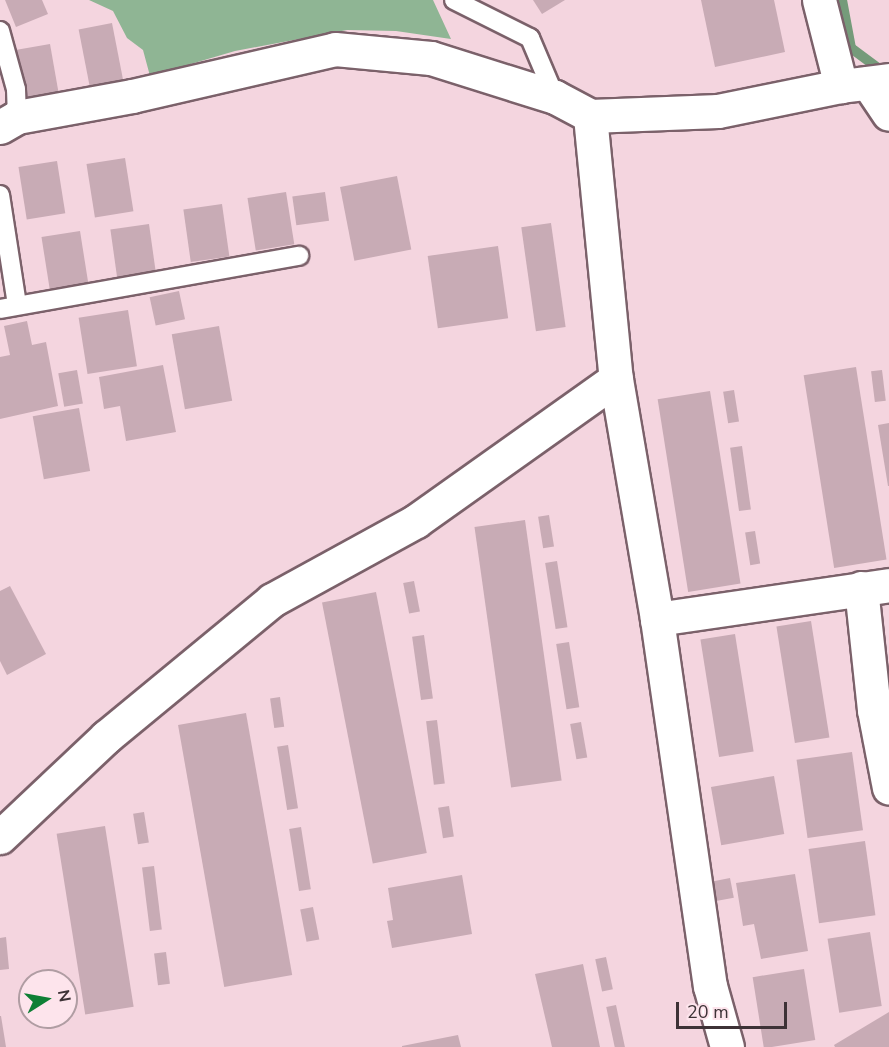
<!DOCTYPE html>
<style>
body{margin:0}
#map{position:relative;width:889px;height:1047px;overflow:hidden;background:#f4d5df;font-family:"Nunito Sans",sans-serif}
div>[style]{position:absolute}
[style*='--x']{left:calc(var(--x)*1px);top:calc(var(--y)*1px);width:calc(var(--w)*1px);rotate:calc(var(--a)*1deg)}
.forest>*{inset:0;background:#8fb594}
.stream>*{height:10px;margin:-5px;padding:0 5px;transform-origin:5px;border-radius:5px;background:#759b7a}
.building>*{inset:0;background:#c8abb5;transform-origin:0 0}
.roads{filter:drop-shadow(2px 0 #7b616a) drop-shadow(-2px 0 #7b616a) drop-shadow(0 2px #7b616a) drop-shadow(0 -2px #7b616a)}
.service>*{height:18px;margin:-9px;padding:0 9px;transform-origin:9px;border-radius:9px;background:#fff}
.minor>*{height:33px;margin:-16.5px;padding:0 16.5px;transform-origin:16.5px;border-radius:16.5px;background:#fff}
span{translate:-50% -50%;white-space:nowrap;text-align:center;line-height:1.15;-webkit-text-stroke:6px #fde4ec;paint-order:stroke}
.north{position:absolute;left:18px;top:969px;width:60px;height:60px;box-sizing:border-box;background:#fde4ec;border:2px solid #b09da3;border-radius:50%;rotate:79deg;font-size:16px;font-weight:700;line-height:24px;text-align:center;color:#3d3236}
.north::after{content:'';display:block;margin:auto;width:21px;height:27px;background:#0e7f35;clip-path:polygon(50% 0,100% 100%,50% 72%,0 100%)}
.scale{position:absolute;left:676px;top:1002px;width:111px;height:27px;box-sizing:border-box;border:3px solid #3d3236;border-top:0;padding-left:8px;font-size:18px;line-height:21px;white-space:nowrap;color:#3d3236;-webkit-text-stroke:4px #fde4ec;paint-order:stroke}
</style>
<div id="map">
<div class="forest">
<div style="clip-path:polygon(89px 0,433px 0,451px 39px,396px 31px,347px 30px,235px 51px,150px 76px,143px 50px,127px 38px,113px 11px)"></div>
</div>
<div class="stream">
<div style="--x:842;--y:0;--w:49;--a:79.4"></div>
<div style="--x:851;--y:48;--w:44;--a:36.6"></div>
</div>
<div class="building">
<div style="clip-path:polygon(5px 0,42px 0,48px 14px,16px 27px)"></div>
<div style="clip-path:polygon(533px 0,565px 0,542px 14px)"></div>
<div style="clip-path:polygon(701px 0,774px 0,785px 52px,715px 67px)"></div>
<div style="left:112px;top:23px;width:62px;height:34px;rotate:79deg"></div>
<div style="left:50px;top:44px;width:56px;height:35px;rotate:80deg"></div>
<div style="left:125px;top:158px;width:54px;height:39px;rotate:81deg"></div>
<div style="left:57px;top:161px;width:53px;height:39px;rotate:81deg"></div>
<div style="left:397px;top:176px;width:75px;height:58px;rotate:79deg"></div>
<div style="left:286px;top:192px;width:53px;height:39px;rotate:81deg"></div>
<div style="left:325px;top:192px;width:29px;height:33px;rotate:82deg"></div>
<div style="left:222px;top:204px;width:53px;height:39px;rotate:82deg"></div>
<div style="left:551px;top:223px;width:105px;height:30px;rotate:82deg"></div>
<div style="left:149px;top:224px;width:53px;height:39px;rotate:82deg"></div>
<div style="left:80px;top:231px;width:54px;height:39px;rotate:81deg"></div>
<div style="left:498px;top:246px;width:73px;height:71px;rotate:82deg"></div>
<div style="left:179px;top:291px;width:29px;height:30px;rotate:78deg"></div>
<div style="left:128px;top:310px;width:57px;height:50px;rotate:81deg"></div>
<div style="clip-path:polygon(27px 321px,32px 345px,46px 342px,58px 406px,0 419px,0 357px,10px 355px,4px 326px)"></div>
<div style="left:219px;top:326px;width:76px;height:48px;rotate:80deg"></div>
<div style="clip-path:polygon(163px 365px,176px 432px,126px 441px,120px 406px,104px 409px,99px 377px)"></div>
<div style="left:856px;top:367px;width:195px;height:53px;rotate:81deg"></div>
<div style="left:77px;top:370px;width:34px;height:19px;rotate:80deg"></div>
<div style="left:882px;top:370px;width:31px;height:11px;rotate:83deg"></div>
<div style="left:734px;top:390px;width:32px;height:11px;rotate:81deg"></div>
<div style="left:710px;top:391px;width:195px;height:53px;rotate:81deg"></div>
<div style="left:79px;top:408px;width:64px;height:47px;rotate:80deg"></div>
<div style="clip-path:polygon(889px 423px,889px 486px,888px 486px,878px 425px)"></div>
<div style="left:742px;top:446px;width:64px;height:12px;rotate:82deg"></div>
<div style="left:549px;top:515px;width:32px;height:11px;rotate:81deg"></div>
<div style="left:525px;top:520px;width:263px;height:51px;rotate:82deg"></div>
<div style="left:755px;top:531px;width:33px;height:10px;rotate:81deg"></div>
<div style="left:557px;top:561px;width:67px;height:12px;rotate:81deg"></div>
<div style="left:414px;top:581px;width:31px;height:11px;rotate:79deg"></div>
<div style="clip-path:polygon(10px 586px,46px 654px,7px 675px,0 661px,0 591px)"></div>
<div style="left:376px;top:592px;width:266px;height:55px;rotate:79deg"></div>
<div style="left:811px;top:621px;width:118px;height:35px;rotate:81deg"></div>
<div style="left:735px;top:634px;width:119px;height:35px;rotate:81deg"></div>
<div style="left:424px;top:635px;width:64px;height:12px;rotate:82deg"></div>
<div style="left:569px;top:642px;width:66px;height:13px;rotate:81deg"></div>
<div style="left:280px;top:697px;width:30px;height:10px;rotate:82deg"></div>
<div style="left:246px;top:713px;width:266px;height:69px;rotate:80deg"></div>
<div style="left:437px;top:720px;width:64px;height:11px;rotate:83deg"></div>
<div style="left:581px;top:722px;width:36px;height:11px;rotate:80deg"></div>
<div style="left:288px;top:745px;width:64px;height:11px;rotate:81deg"></div>
<div style="left:852px;top:752px;width:79px;height:56px;rotate:82deg"></div>
<div style="left:774px;top:776px;width:59px;height:64px;rotate:80deg"></div>
<div style="left:449px;top:806px;width:31px;height:11px;rotate:81deg"></div>
<div style="left:144px;top:812px;width:31px;height:11px;rotate:81deg"></div>
<div style="left:105px;top:826px;width:183px;height:49px;rotate:81deg"></div>
<div style="left:301px;top:827px;width:63px;height:12px;rotate:81deg"></div>
<div style="left:865px;top:841px;width:75px;height:57px;rotate:82deg"></div>
<div style="left:154px;top:866px;width:64px;height:12px;rotate:83deg"></div>
<div style="clip-path:polygon(795px 874px,808px 951px,761px 959px,754px 924px,743px 926px,736px 883px)"></div>
<div style="clip-path:polygon(462px 875px,472px 934px,392px 948px,387px 921px,393px 920px,388px 888px)"></div>
<div style="left:730px;top:878px;width:20px;height:18px;rotate:79deg"></div>
<div style="left:313px;top:907px;width:33px;height:13px;rotate:79deg"></div>
<div style="left:870px;top:932px;width:75px;height:43px;rotate:81deg"></div>
<div style="clip-path:polygon(6px 937px,9px 969px,0 970px,0 938px)"></div>
<div style="left:166px;top:952px;width:32px;height:12px;rotate:83deg"></div>
<div style="left:606px;top:957px;width:33px;height:11px;rotate:78deg"></div>
<div style="clip-path:polygon(583px 964px,600px 1047px,552px 1047px,535px 974px)"></div>
<div style="left:804px;top:969px;width:72px;height:52px;rotate:81deg"></div>
<div style="left:616px;top:1005px;width:43px;height:10px;rotate:78deg"></div>
<div style="clip-path:polygon(889px 1012px,889px 1047px,835px 1047px,834px 1045px)"></div>
<div style="clip-path:polygon(0 1016px,1px 1016px,6px 1047px,0 1047px)"></div>
<div style="clip-path:polygon(458px 1035px,461px 1047px,402px 1047px,402px 1046px)"></div>
</div>
<div class="roads">
<div class="service">
<div style="--x:454;--y:0;--w:85;--a:26.6"></div>
<div style="--x:530;--y:38;--w:64;--a:67"></div>
<div style="--x:0;--y:31;--w:60;--a:74.6"></div>
<div style="--x:16;--y:89;--w:28;--a:88"></div>
<div style="--x:0;--y:195;--w:111;--a:81.2"></div>
<div style="--x:0;--y:309;--w:304;--a:-10.1"></div>
</div>
<div class="minor">
<div style="--x:819;--y:0;--w:89;--a:75.7"></div>
<div style="--x:868;--y:83;--w:37;--a:56"></div>
<div style="--x:590;--y:116;--w:264;--a:84.4"></div>
<div style="--x:616;--y:379;--w:243;--a:80.3"></div>
<div style="--x:657;--y:619;--w:371;--a:81.8"></div>
<div style="--x:710;--y:986;--w:63;--a:74.4"></div>
<div style="--x:0;--y:127;--w:20;--a:-30"></div>
<div style="--x:17;--y:117;--w:117;--a:-10.3"></div>
<div style="--x:132;--y:96;--w:208;--a:-13"></div>
<div style="--x:335;--y:49;--w:96;--a:5.4"></div>
<div style="--x:431;--y:58;--w:130;--a:17.5"></div>
<div style="--x:555;--y:97;--w:40;--a:28"></div>
<div style="--x:590;--y:116;--w:128;--a:-2.2"></div>
<div style="--x:718;--y:111;--w:126;--a:-11.5"></div>
<div style="--x:841;--y:86;--w:48;--a:-7.1"></div>
<div style="--x:861;--y:588;--w:123;--a:83.9"></div>
<div style="--x:874;--y:710;--w:79;--a:79.1"></div>
<div style="--x:657;--y:619;--w:234;--a:-8.3"></div>
<div style="--x:0;--y:837;--w:146;--a:-43.3"></div>
<div style="--x:106;--y:737;--w:215;--a:-39.5"></div>
<div style="--x:272;--y:600;--w:164;--a:-28.7"></div>
<div style="--x:416;--y:521;--w:245;--a:-35.4"></div>
</div>
</div>
<div class="north">N</div>
<div class="scale">20 m</div>
</div>
